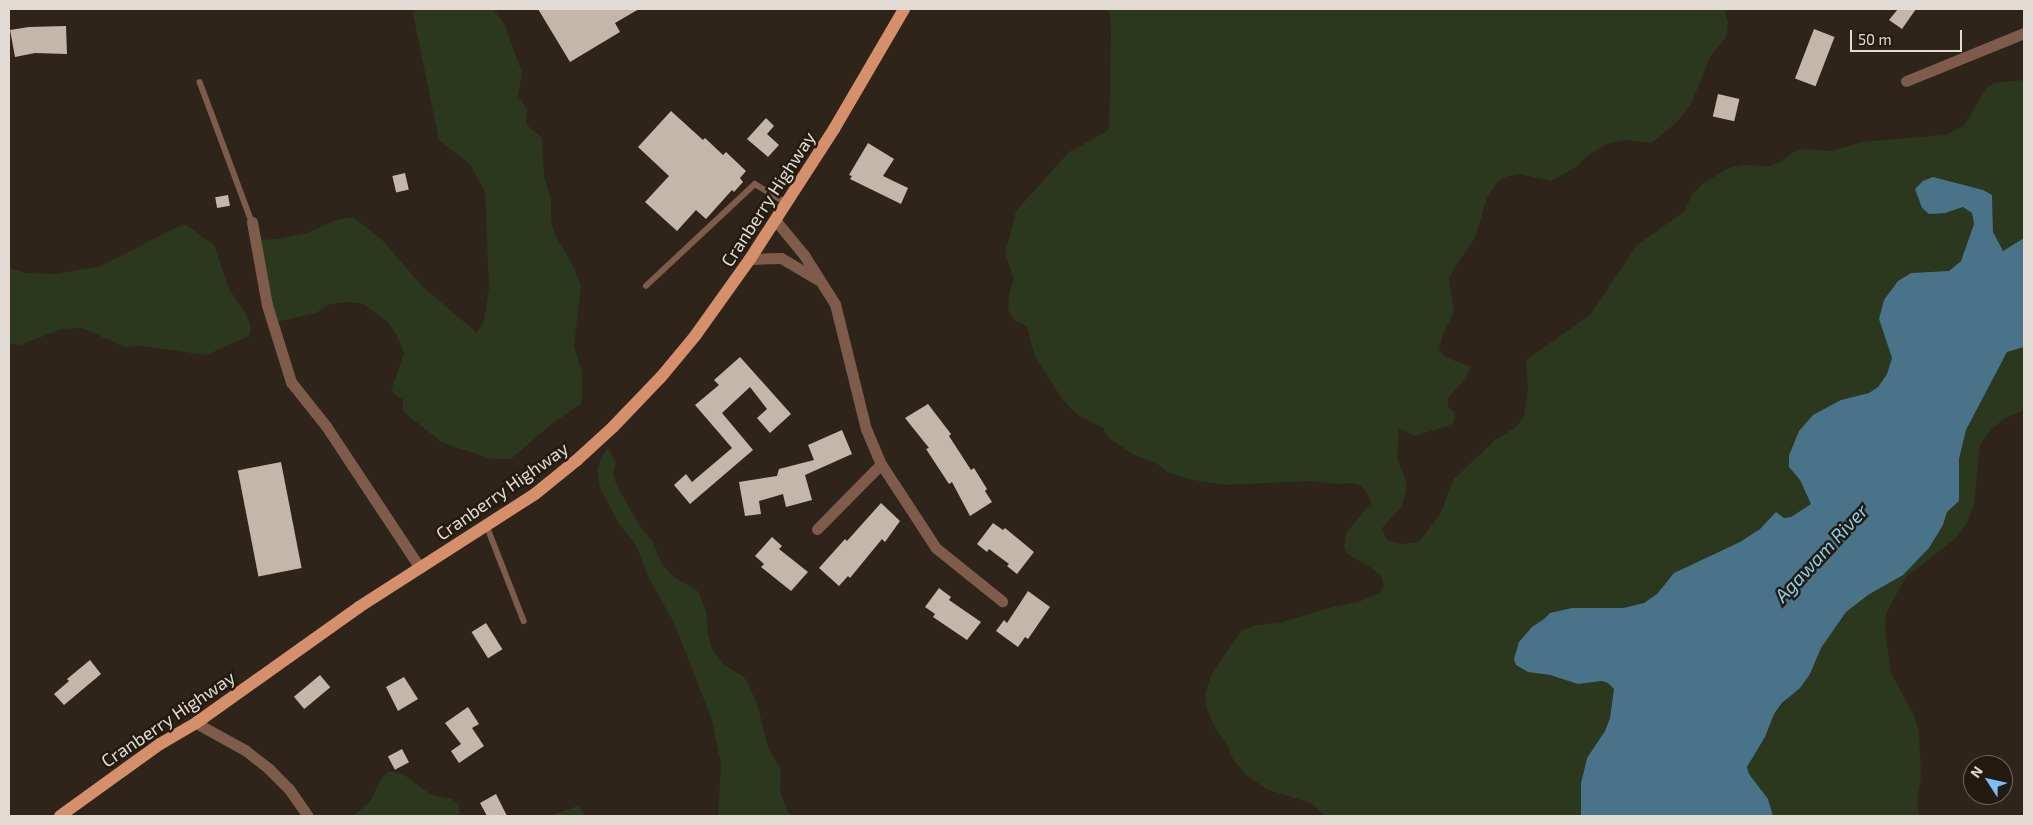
<!DOCTYPE html>
<style>
body{margin:0}
#map{position:relative;width:2033px;height:825px;overflow:hidden;background:#2e2419;font-family:"Exo 2",sans-serif}
div>[style]{position:absolute}
[style*='--x']{left:calc(var(--x)*1px);top:calc(var(--y)*1px);width:calc(var(--w)*1px);rotate:calc(var(--a)*1deg)}
.green>*{inset:0;background:#2b381e}
.water>*{inset:0;background:#487388}
.building>*{inset:0;background:#c4b7a9;transform-origin:0 0}
.service>*{height:5.5px;margin:-2.75px;padding:0 2.75px;transform-origin:2.75px;border-radius:2.75px;background:#7e5b4a}
.minor>*{height:11px;margin:-5.5px;padding:0 5.5px;transform-origin:5.5px;border-radius:5.5px;background:#7e5b4a}
.primary>*{height:12px;margin:-6px;padding:0 6px;transform-origin:6px;border-radius:6px;background:#d68f6b}
span{translate:-50% -50%;white-space:nowrap;text-align:center;line-height:1.15;-webkit-text-stroke:5px #241b10;paint-order:stroke}
.street-label{font-size:18px;color:#e1dbd4}
.water-label{font-size:19px;color:#87d1f3;font-style:italic}
.frame{position:absolute;inset:0;border:10px solid #e1dbd4;pointer-events:none}
.north{position:absolute;left:1963px;top:755px;width:50px;height:50px;box-sizing:border-box;background:#241b10;border:1px solid #70685e;border-radius:50%;rotate:305deg;font-size:14px;font-weight:700;line-height:20px;text-align:center;color:#e1dbd4}
.north::after{content:'';display:block;margin:auto;width:18px;height:22px;background:#7bbef8;clip-path:polygon(50% 0,100% 100%,50% 72%,0 100%)}
.scale{position:absolute;left:1850px;top:30px;width:112px;height:22px;box-sizing:border-box;border:2px solid #e1dbd4;border-top:0;padding-left:6px;font-size:15px;line-height:18px;white-space:nowrap;color:#e1dbd4;-webkit-text-stroke:4px #241b10;paint-order:stroke}
</style>
<div id="map">
<div class="green">
<div style="clip-path:polygon(415px 9px,493px 9px,505px 25px,522px 73px,518px 96px,527px 109px,526px 124px,542px 138px,544px 176px,551px 199px,551px 220px,555px 235px,571px 262px,581px 286px,574px 346px,582px 372px,582px 403px,549px 426px,511px 459px,492px 459px,443px 443px,406px 414px,403px 410px,403px 400px,391px 391px,404px 353px,397px 336px,388px 322px,364px 304px,347px 302px,330px 304px,316px 313px,276px 322px,258px 240px,277px 239px,310px 232px,336px 220px,353px 217px,382px 240px,424px 288px,477px 333px,484px 320px,489px 288px,485px 192px,470px 164px,439px 140px,413px 14px)"></div>
<div style="clip-path:polygon(1109px 9px,1724px 9px,1728px 22px,1726px 37px,1711px 55px,1692px 102px,1679px 120px,1652px 143px,1625px 140px,1607px 144px,1587px 156px,1578px 166px,1551px 181px,1520px 174px,1508px 176px,1498px 181px,1487px 198px,1475px 238px,1453px 270px,1449px 280px,1454px 311px,1442px 337px,1439px 349px,1445px 357px,1471px 367px,1462px 383px,1447px 399px,1449px 408px,1455px 413px,1454px 422px,1448px 426px,1414px 436px,1399px 428px,1397px 458px,1407px 484px,1402px 506px,1382px 528px,1387px 540px,1402px 544px,1419px 542px,1441px 513px,1453px 480px,1495px 440px,1516px 427px,1524px 416px,1528px 389px,1526px 360px,1590px 315px,1637px 245px,1685px 211px,1692px 194px,1705px 182px,1729px 168px,1743px 165px,1769px 166px,1779px 163px,1792px 153px,1803px 149px,1832px 151px,1862px 142px,1945px 135px,1964px 126px,1986px 88px,1994px 83px,2024px 80px,2024px 238px,2003px 251px,1999px 246px,1993px 232px,1992px 195px,1945px 213px,1963px 207px,1972px 213px,1974px 224px,1961px 261px,1949px 271px,1911px 273px,1879px 319px,1892px 358px,1887px 374px,1878px 387px,1869px 393px,1841px 400px,1792px 444px,1789px 455px,1789px 467px,1800px 480px,1811px 504px,1791px 517px,1784px 518px,1776px 513px,1760px 529px,1740px 542px,1674px 573px,1657px 594px,1644px 603px,1623px 608px,1572px 608px,1532px 627px,1514px 659px,1516px 665px,1528px 672px,1550px 675px,1578px 684px,1602px 681px,1608px 683px,1614px 689px,1610px 718px,1605px 731px,1587px 758px,1581px 783px,1581px 816px,1325px 816px,1311px 803px,1268px 790px,1246px 775px,1233px 759px,1228px 746px,1215px 728px,1207px 709px,1205px 695px,1211px 675px,1241px 631px,1257px 625px,1279px 623px,1329px 608px,1361px 601px,1380px 593px,1384px 587px,1381px 576px,1370px 567px,1347px 554px,1344px 547px,1346px 533px,1371px 503px,1370px 498px,1361px 486px,1353px 483px,1335px 484px,1311px 481px,1225px 485px,1187px 479px,1167px 472px,1159px 465px,1132px 454px,1109px 438px,1103px 428px,1078px 415px,1063px 400px,1035px 357px,1027px 327px,1014px 320px,1008px 310px,1009px 294px,1014px 278px,1005px 254px,1016px 211px,1069px 152px,1109px 130px,1111px 30px)"></div>
<div style="clip-path:polygon(186px 225px,214px 245px,229px 289px,245px 312px,251px 328px,249px 336px,206px 355px,142px 346px,125px 347px,82px 328px,62px 329px,20px 345px,9px 344px,9px 268px,25px 273px,55px 274px,101px 266px,179px 226px)"></div>
<div style="clip-path:polygon(2024px 347px,2024px 410px,2005px 418px,1993px 428px,1980px 444px,1974px 505px,1967px 523px,1955px 539px,1906px 577px,1886px 613px,1885px 630px,1891px 673px,1913px 713px,1919px 732px,1921px 776px,1917px 802px,1920px 816px,1773px 816px,1768px 799px,1749px 774px,1747px 767px,1765px 737px,1774px 714px,1810px 674px,1821px 648px,1846px 612px,1868px 595px,1903px 575px,1929px 548px,1943px 525px,1947px 512px,1959px 501px,1959px 459px,1966px 430px,2007px 352px)"></div>
<div style="clip-path:polygon(608px 448px,616px 463px,613px 473px,616px 484px,639px 525px,652px 541px,662px 564px,674px 577px,699px 592px,706px 612px,708px 635px,712px 649px,723px 664px,744px 677px,748px 683px,757px 704px,769px 750px,781px 769px,780px 791px,786px 809px,792px 816px,718px 816px,721px 764px,712px 720px,674px 623px,648px 576px,636px 545px,619px 524px,600px 488px,597px 470px,602px 456px)"></div>
<div style="clip-path:polygon(387px 772px,397px 772px,407px 777px,431px 795px,452px 799px,458px 804px,460px 816px,353px 816px,370px 802px,381px 779px)"></div>
<div style="clip-path:polygon(578px 806px,586px 816px,548px 816px)"></div>
</div>
<div class="water">
<div style="clip-path:polygon(1933px 177px,1983px 190px,1992px 195px,1993px 232px,2003px 251px,2024px 238px,2024px 347px,2007px 352px,1966px 430px,1959px 459px,1959px 501px,1947px 512px,1943px 525px,1929px 548px,1903px 575px,1868px 595px,1846px 612px,1821px 648px,1810px 674px,1800px 688px,1782px 703px,1774px 714px,1765px 737px,1747px 767px,1749px 774px,1768px 799px,1773px 816px,1581px 816px,1581px 783px,1587px 758px,1605px 731px,1610px 718px,1614px 689px,1608px 683px,1602px 681px,1578px 684px,1550px 675px,1528px 672px,1516px 665px,1514px 659px,1519px 642px,1532px 627px,1544px 619px,1550px 613px,1572px 608px,1623px 608px,1644px 603px,1657px 594px,1674px 573px,1740px 542px,1760px 529px,1776px 512px,1784px 518px,1791px 517px,1811px 504px,1800px 480px,1789px 467px,1789px 455px,1799px 431px,1813px 415px,1841px 400px,1869px 393px,1878px 387px,1887px 374px,1892px 358px,1879px 319px,1884px 300px,1898px 281px,1911px 273px,1949px 271px,1961px 261px,1974px 224px,1972px 213px,1963px 207px,1945px 213px,1929px 214px,1922px 208px,1915px 189px,1923px 181px)"></div>
</div>
<div class="building">
<div style="clip-path:polygon(538px 9px,639px 9px,615px 23px,620px 32px,570px 62px)"></div>
<div style="clip-path:polygon(1898px 9px,1916px 9px,1902px 29px,1889px 20px)"></div>
<div style="clip-path:polygon(66px 26px,67px 54px,35px 53px,15px 57px,10px 30px,29px 27px)"></div>
<div style="left:1814px;top:29px;width:22px;height:53px;rotate:21deg"></div>
<div style="left:1718px;top:94px;width:22px;height:23px;rotate:13deg"></div>
<div style="clip-path:polygon(671px 111px,703px 140px,705px 138px,723px 155px,726px 152px,746px 171px,740px 178px,743px 182px,734px 192px,732px 190px,706px 219px,696px 210px,677px 231px,645px 202px,669px 176px,638px 147px)"></div>
<div style="clip-path:polygon(766px 118px,774px 126px,767px 134px,779px 145px,768px 157px,747px 139px)"></div>
<div style="clip-path:polygon(868px 143px,894px 159px,883px 176px,908px 188px,901px 204px,850px 179px,852px 176px,849px 175px)"></div>
<div style="left:405px;top:173px;width:17px;height:13px;rotate:77deg"></div>
<div style="left:228px;top:195px;width:11px;height:13px;rotate:80deg"></div>
<div style="clip-path:polygon(740px 357px,791px 414px,770px 433px,757px 418px,767px 409px,750px 387px,722px 413px,753px 450px,690px 504px,674px 485px,686px 474px,692px 482px,732px 448px,695px 405px,719px 385px,714px 380px)"></div>
<div style="clip-path:polygon(928px 404px,951px 434px,949px 436px,971px 470px,974px 468px,987px 489px,985px 491px,992px 502px,970px 516px,952px 482px,949px 484px,926px 449px,929px 448px,905px 418px)"></div>
<div style="clip-path:polygon(842px 430px,852px 454px,805px 475px,812px 500px,786px 507px,783px 494px,759px 501px,761px 514px,745px 516px,739px 482px,777px 476px,779px 469px,814px 460px,808px 445px)"></div>
<div style="left:281px;top:462px;width:108px;height:44px;rotate:79deg"></div>
<div style="clip-path:polygon(881px 503px,900px 521px,885px 542px,882px 539px,850px 578px,848px 576px,839px 586px,819px 568px,845px 539px,847px 541px)"></div>
<div style="clip-path:polygon(993px 523px,1003px 530px,1005px 528px,1034px 552px,1017px 574px,1007px 566px,1009px 564px,989px 549px,987px 552px,977px 544px)"></div>
<div style="clip-path:polygon(772px 537px,782px 546px,779px 549px,808px 572px,791px 591px,761px 567px,764px 564px,755px 556px)"></div>
<div style="clip-path:polygon(939px 588px,951px 597px,949px 600px,981px 622px,967px 640px,933px 617px,935px 614px,925px 607px)"></div>
<div style="clip-path:polygon(1028px 591px,1050px 607px,1028px 639px,1025px 637px,1018px 647px,996px 631px,1004px 620px,1007px 623px)"></div>
<div style="left:486px;top:623px;width:31px;height:17px;rotate:58deg"></div>
<div style="clip-path:polygon(90px 660px,101px 674px,64px 705px,54px 694px,69px 681px,67px 679px)"></div>
<div style="left:320px;top:675px;width:16px;height:34px;rotate:50deg"></div>
<div style="clip-path:polygon(404px 677px,418px 699px,398px 711px,386px 687px)"></div>
<div style="clip-path:polygon(468px 707px,479px 724px,472px 728px,484px 746px,459px 763px,451px 751px,461px 744px,445px 723px)"></div>
<div style="left:402px;top:749px;width:15px;height:16px;rotate:62deg"></div>
<div style="clip-path:polygon(496px 794px,507px 816px,487px 816px,480px 803px)"></div>
</div>
<div class="service">
<div style="--x:200;--y:82;--w:149;--a:69.6"></div>
<div style="--x:646;--y:286;--w:149;--a:-43.1"></div>
<div style="--x:755;--y:184;--w:37;--a:31"></div>
<div style="--x:487;--y:526;--w:102;--a:68.7"></div>
</div>
<div class="minor">
<div style="--x:1906;--y:81;--w:127;--a:-22.1"></div>
<div style="--x:776;--y:221;--w:44;--a:50.5"></div>
<div style="--x:804;--y:255;--w:58;--a:57.7"></div>
<div style="--x:835;--y:304;--w:129;--a:76.1"></div>
<div style="--x:866;--y:429;--w:38;--a:67"></div>
<div style="--x:881;--y:464;--w:100;--a:56.8"></div>
<div style="--x:936;--y:548;--w:85;--a:38.8"></div>
<div style="--x:252;--y:222;--w:84;--a:79.8"></div>
<div style="--x:267;--y:305;--w:81;--a:72.7"></div>
<div style="--x:291;--y:382;--w:56;--a:51.5"></div>
<div style="--x:326;--y:426;--w:170;--a:56.5"></div>
<div style="--x:750;--y:259;--w:31;--a:-2"></div>
<div style="--x:781;--y:258;--w:42;--a:30.3"></div>
<div style="--x:817;--y:529;--w:91;--a:-45.4"></div>
<div style="--x:196;--y:723;--w:56;--a:28.9"></div>
<div style="--x:245;--y:750;--w:31;--a:38"></div>
<div style="--x:269;--y:769;--w:28;--a:45"></div>
<div style="--x:289;--y:789;--w:33;--a:55"></div>
</div>
<div class="primary">
<div style="--x:60;--y:816;--w:123;--a:-35.8"></div>
<div style="--x:160;--y:744;--w:42;--a:-30.3"></div>
<div style="--x:196;--y:723;--w:200;--a:-35.4"></div>
<div style="--x:359;--y:607;--w:209;--a:-32.7"></div>
<div style="--x:535;--y:494;--w:54;--a:-39"></div>
<div style="--x:577;--y:460;--w:49;--a:-42.5"></div>
<div style="--x:613;--y:427;--w:69;--a:-46.2"></div>
<div style="--x:661;--y:377;--w:53;--a:-50.3"></div>
<div style="--x:695;--y:336;--w:95;--a:-54.5"></div>
<div style="--x:750;--y:259;--w:155;--a:-57.1"></div>
<div style="--x:834;--y:129;--w:139;--a:-59.7"></div>
</div>
<div class="street-label">
<span style="left:768px;top:199px;rotate:-57deg">Cranberry Highway</span>
<span style="left:502px;top:491px;rotate:-35deg">Cranberry Highway</span>
<span style="left:168px;top:719px;rotate:-34deg">Cranberry Highway</span>
</div>
<div class="water-label">
<span style="left:1821px;top:553px;rotate:-47deg">Agawam River</span>
</div>
<div class="frame"></div>
<div class="north">N</div>
<div class="scale">50 m</div>
</div>
